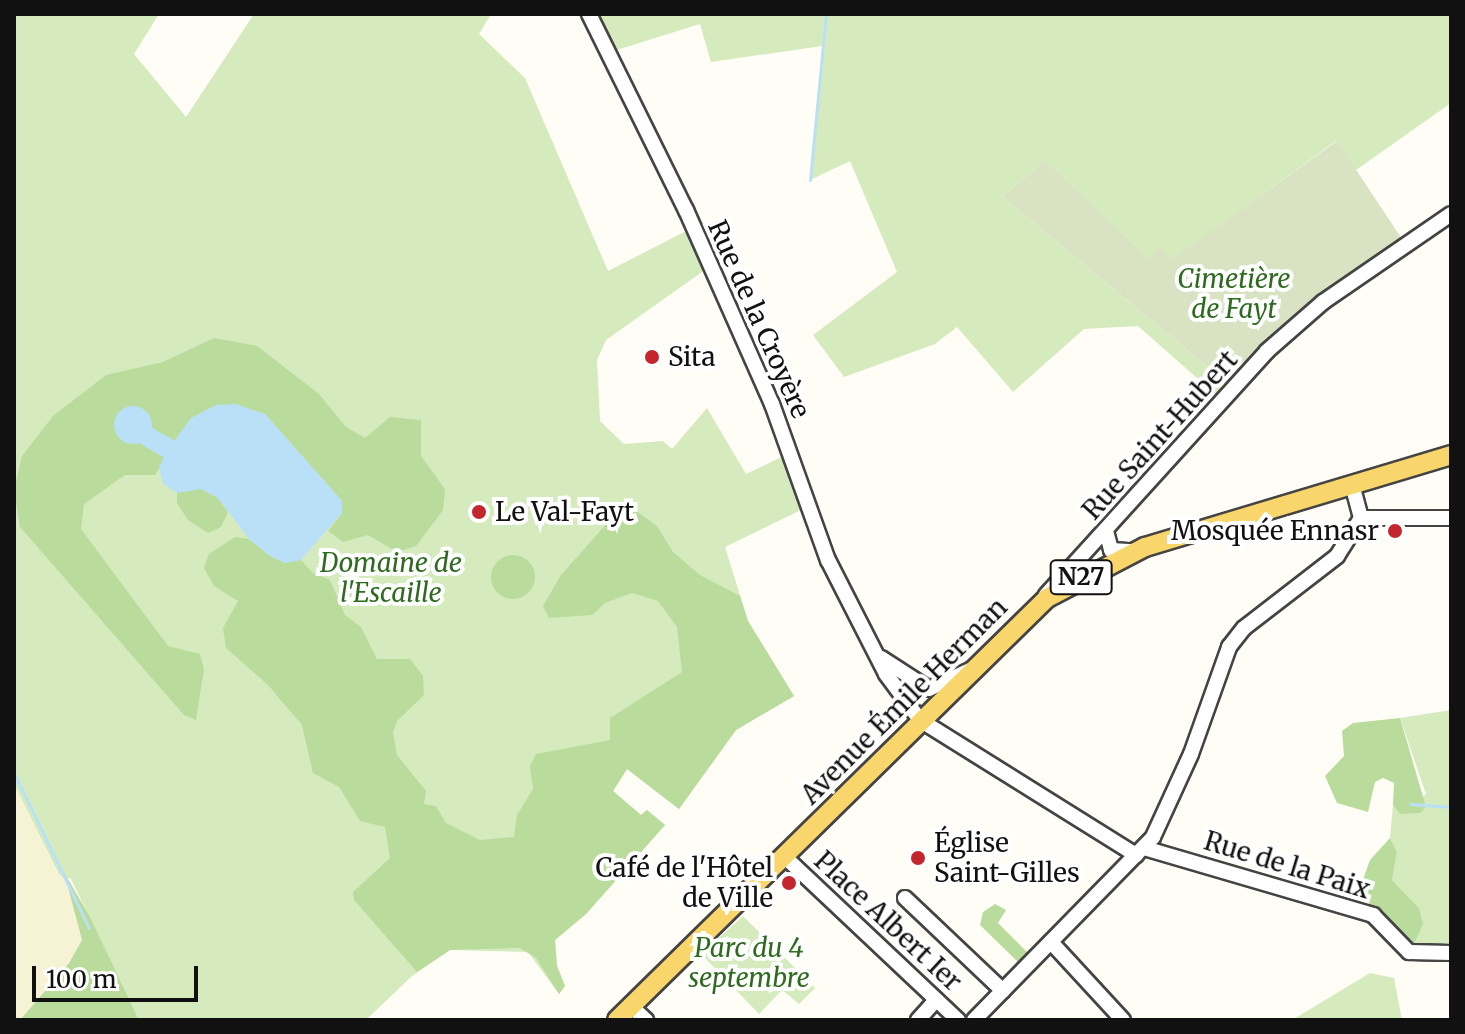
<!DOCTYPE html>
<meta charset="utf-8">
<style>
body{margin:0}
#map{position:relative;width:1465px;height:1034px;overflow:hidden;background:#fffdf5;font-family:Merriweather,serif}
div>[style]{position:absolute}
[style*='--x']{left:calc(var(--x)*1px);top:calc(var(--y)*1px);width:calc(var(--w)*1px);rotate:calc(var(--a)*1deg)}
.farmland>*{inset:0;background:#f6f3d4}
.green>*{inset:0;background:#d5ebbd}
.forest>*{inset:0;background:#b9dc9c}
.round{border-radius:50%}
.cemetery>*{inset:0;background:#d9e3c4}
.water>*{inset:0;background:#b9e0f7}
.stream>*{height:3px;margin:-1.5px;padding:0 1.5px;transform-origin:1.5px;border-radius:1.5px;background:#b9e0f7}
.river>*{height:20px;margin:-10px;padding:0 10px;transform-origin:10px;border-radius:10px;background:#b9e0f7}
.roads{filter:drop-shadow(2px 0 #444) drop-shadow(-2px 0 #444) drop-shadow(0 2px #444) drop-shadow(0 -2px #444)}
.minor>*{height:14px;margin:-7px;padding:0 7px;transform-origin:7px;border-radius:7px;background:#fff}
.major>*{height:18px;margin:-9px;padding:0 9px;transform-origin:9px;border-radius:9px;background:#f9d66b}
.dots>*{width:22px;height:22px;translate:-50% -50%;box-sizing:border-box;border:4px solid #fff;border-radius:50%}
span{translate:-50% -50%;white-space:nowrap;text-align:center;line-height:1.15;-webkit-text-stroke:8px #fff;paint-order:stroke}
.shield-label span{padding:2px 6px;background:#fff;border:2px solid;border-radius:6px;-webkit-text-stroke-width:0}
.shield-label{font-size:24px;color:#111;font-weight:700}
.park-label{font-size:26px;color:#2f6b1f;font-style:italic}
.street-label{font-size:26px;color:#111}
.poi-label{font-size:26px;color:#111}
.left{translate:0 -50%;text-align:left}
.right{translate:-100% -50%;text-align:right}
.frame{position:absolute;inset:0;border:16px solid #111;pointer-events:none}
.scale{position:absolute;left:32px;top:966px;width:166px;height:36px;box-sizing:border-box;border:4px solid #111;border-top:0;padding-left:10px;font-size:24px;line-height:28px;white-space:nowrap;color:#111;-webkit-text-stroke:6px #fff;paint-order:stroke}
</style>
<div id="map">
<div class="farmland">
<div style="clip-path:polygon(14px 784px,58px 875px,67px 877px,82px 940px,69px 963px,20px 1020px,14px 1020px)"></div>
</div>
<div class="green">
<div style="clip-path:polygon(14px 14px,159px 14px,134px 54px,186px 117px,254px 14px,491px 14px,479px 34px,525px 78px,608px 271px,692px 228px,709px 267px,606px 340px,597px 360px,600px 421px,624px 444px,663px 441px,672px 449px,707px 408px,746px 474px,790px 453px,807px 507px,725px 547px,748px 621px,794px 696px,736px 730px,679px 809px,627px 769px,613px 791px,641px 815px,647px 810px,665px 825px,586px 914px,555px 940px,557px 966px,565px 986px,559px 994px,528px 952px,450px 950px,412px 976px,366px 1020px,139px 1020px,71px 879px,59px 875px,14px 784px)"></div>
<div style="clip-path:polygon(589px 14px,1451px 14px,1451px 103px,1356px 170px,1336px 141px,1172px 260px,1148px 260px,1045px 160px,1003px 197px,1233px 388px,1222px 400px,1138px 326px,1084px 329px,1013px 392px,957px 327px,935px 344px,844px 377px,813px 335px,897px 272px,850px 161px,810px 180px,822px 46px,711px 62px,700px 24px,607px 53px)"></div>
<div style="clip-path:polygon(1451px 710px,1451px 953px,1409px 952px,1419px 908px,1392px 880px,1397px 852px,1390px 838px,1393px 805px,1400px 814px,1426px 794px,1400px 718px)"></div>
<div style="clip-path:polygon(743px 916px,815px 988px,799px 1004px,782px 990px,759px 1014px,701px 954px)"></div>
<div style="clip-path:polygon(1370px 973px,1394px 978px,1402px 1020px,1292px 1020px)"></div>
</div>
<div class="forest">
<div style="clip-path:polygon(214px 338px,257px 346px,319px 394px,346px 427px,365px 438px,390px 417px,421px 420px,421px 456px,445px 489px,443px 510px,416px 546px,397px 552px,368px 535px,343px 542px,328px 531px,342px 513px,342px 501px,265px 414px,191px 418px,155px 475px,125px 475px,84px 504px,81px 529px,168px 646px,200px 654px,204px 669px,196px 720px,184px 715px,20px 527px,14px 490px,22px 456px,53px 416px,106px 375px,163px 362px)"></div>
<div style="clip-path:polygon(185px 489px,201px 489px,218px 498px,228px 512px,221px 527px,208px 533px,188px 520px,177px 503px,177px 493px)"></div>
<div style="clip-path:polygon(625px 503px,657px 526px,673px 552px,700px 575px,740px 596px,748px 621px,794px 696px,736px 730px,679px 809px,627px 769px,613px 791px,641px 815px,647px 810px,665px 825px,586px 914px,555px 940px,557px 966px,565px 986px,559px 994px,536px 958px,520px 948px,450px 950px,417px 972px,354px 900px,353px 892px,390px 858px,385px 827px,360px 821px,339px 787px,313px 773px,302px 725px,268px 685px,226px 648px,223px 628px,238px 601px,214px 586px,204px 568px,209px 554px,235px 537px,249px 539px,270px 556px,285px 562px,301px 560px,313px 573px,330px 580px,345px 615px,361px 627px,377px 659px,410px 659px,423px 676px,424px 695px,397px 721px,393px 732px,397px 755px,426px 791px,424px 804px,436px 806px,446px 823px,480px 840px,514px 837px,517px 815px,533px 789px,530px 766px,536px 754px,610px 740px,610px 718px,682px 672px,677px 627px,658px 601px,632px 593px,605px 603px,592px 615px,549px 618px,543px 606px,561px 575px)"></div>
<div class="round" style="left:491px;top:555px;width:44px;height:44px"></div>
<div style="clip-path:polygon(1400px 718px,1426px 807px,1420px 813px,1400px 814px,1393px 805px,1394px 783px,1383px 778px,1375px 782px,1368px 812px,1337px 803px,1325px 776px,1344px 756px,1342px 731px,1353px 723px)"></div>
<div style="clip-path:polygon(1390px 838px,1397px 852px,1392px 880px,1419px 908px,1423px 924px,1414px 944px,1403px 949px,1356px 899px,1370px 860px)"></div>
<div style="clip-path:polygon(64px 872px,90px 917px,139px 1020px,20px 1020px,69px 963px,82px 940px)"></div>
<div style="clip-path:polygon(995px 904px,1006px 910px,998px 923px,1029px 954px,1021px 965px,980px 925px,983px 912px)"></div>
</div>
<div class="cemetery">
<div style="clip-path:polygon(1337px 141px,1406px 245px,1323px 302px,1233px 388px,1003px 197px,1045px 160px,1148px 259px,1161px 246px,1172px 259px)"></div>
</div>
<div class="water">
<div style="clip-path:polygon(236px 404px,265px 414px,342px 501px,342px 513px,301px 560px,285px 563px,270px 556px,249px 539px,218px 498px,201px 489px,177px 493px,163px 484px,159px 468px,165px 454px,191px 418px,216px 405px)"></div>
<div class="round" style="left:114px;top:406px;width:38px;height:38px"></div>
</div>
<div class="stream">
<div style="--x:810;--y:180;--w:167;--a:-84.5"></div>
<div style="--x:14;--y:773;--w:172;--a:64.2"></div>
<div style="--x:1411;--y:804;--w:40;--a:4.3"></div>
</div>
<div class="river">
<div style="--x:148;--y:437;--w:23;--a:29"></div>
</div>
<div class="roads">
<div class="minor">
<div style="--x:589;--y:14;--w:219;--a:63.7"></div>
<div style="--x:686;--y:210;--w:212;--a:66.1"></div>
<div style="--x:772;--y:404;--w:166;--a:70.3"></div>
<div style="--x:828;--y:560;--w:128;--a:63"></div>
<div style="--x:886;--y:674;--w:57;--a:53.5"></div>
<div style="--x:920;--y:720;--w:255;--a:32"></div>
<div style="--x:1361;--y:518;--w:90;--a:0"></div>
<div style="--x:1106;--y:531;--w:20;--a:75"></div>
<div style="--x:1111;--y:550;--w:22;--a:3"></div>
<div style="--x:1046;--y:595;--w:329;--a:-47.8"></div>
<div style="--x:1267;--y:351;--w:74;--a:-41.2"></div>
<div style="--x:1323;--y:302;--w:155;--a:-34.5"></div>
<div style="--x:881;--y:658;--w:57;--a:32.9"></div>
<div style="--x:929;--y:689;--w:45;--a:-24.9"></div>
<div style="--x:1144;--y:848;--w:239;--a:16.3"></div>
<div style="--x:1373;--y:915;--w:52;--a:45.8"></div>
<div style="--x:1409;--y:952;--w:42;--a:1.4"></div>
<div style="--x:785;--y:857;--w:238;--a:43.3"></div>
<div style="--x:905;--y:898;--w:135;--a:43.5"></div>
<div style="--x:1051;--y:942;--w:106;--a:47.3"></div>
<div style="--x:631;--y:1006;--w:21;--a:43"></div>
<div style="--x:918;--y:1020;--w:27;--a:-48"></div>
<div style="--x:974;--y:1020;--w:256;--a:-45.6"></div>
<div style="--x:1153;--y:837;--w:91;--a:-65.4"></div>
<div style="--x:1191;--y:754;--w:114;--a:-70.4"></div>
<div style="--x:1229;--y:647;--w:24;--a:-52"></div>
<div style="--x:1244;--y:628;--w:118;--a:-37.7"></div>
<div style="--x:1337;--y:556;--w:45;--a:-57.7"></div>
<div style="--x:1361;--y:518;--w:34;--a:-105"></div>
</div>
<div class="major">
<div style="--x:617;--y:1020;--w:602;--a:-44.46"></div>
<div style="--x:1047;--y:598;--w:110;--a:-27.5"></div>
<div style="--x:1145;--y:547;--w:320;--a:-16.7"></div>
</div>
</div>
<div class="dots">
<div style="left:652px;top:357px;background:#c4262e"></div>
<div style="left:479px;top:512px;background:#c4262e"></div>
<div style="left:1395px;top:531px;background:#c4262e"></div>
<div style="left:918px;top:858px;background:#c4262e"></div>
<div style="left:789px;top:883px;background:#c4262e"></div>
</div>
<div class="shield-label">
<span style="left:1081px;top:577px">N27</span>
</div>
<div class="park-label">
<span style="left:1234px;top:294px">Cimetière<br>de Fayt</span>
<span style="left:391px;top:578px">Domaine de<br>l'Escaille</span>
<span style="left:749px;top:963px">Parc du 4<br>septembre</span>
</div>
<div class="street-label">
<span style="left:759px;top:319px;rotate:66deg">Rue de la Croyère</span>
<span style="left:1160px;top:435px;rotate:-48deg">Rue Saint-Hubert</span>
<span style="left:904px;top:701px;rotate:-45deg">Avenue Émile Herman</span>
<span style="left:1287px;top:865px;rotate:17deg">Rue de la Paix</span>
<span style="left:888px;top:921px;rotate:43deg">Place Albert Ier</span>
</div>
<div class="poi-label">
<span class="left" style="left:668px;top:357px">Sita</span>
<span class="left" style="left:495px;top:512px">Le Val-Fayt</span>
<span class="right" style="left:1379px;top:531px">Mosquée Ennasr</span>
<span class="left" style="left:934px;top:858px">Église<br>Saint-Gilles</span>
<span class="right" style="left:773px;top:883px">Café de l'Hôtel<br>de Ville</span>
</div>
<div class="frame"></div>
<div class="scale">100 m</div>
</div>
